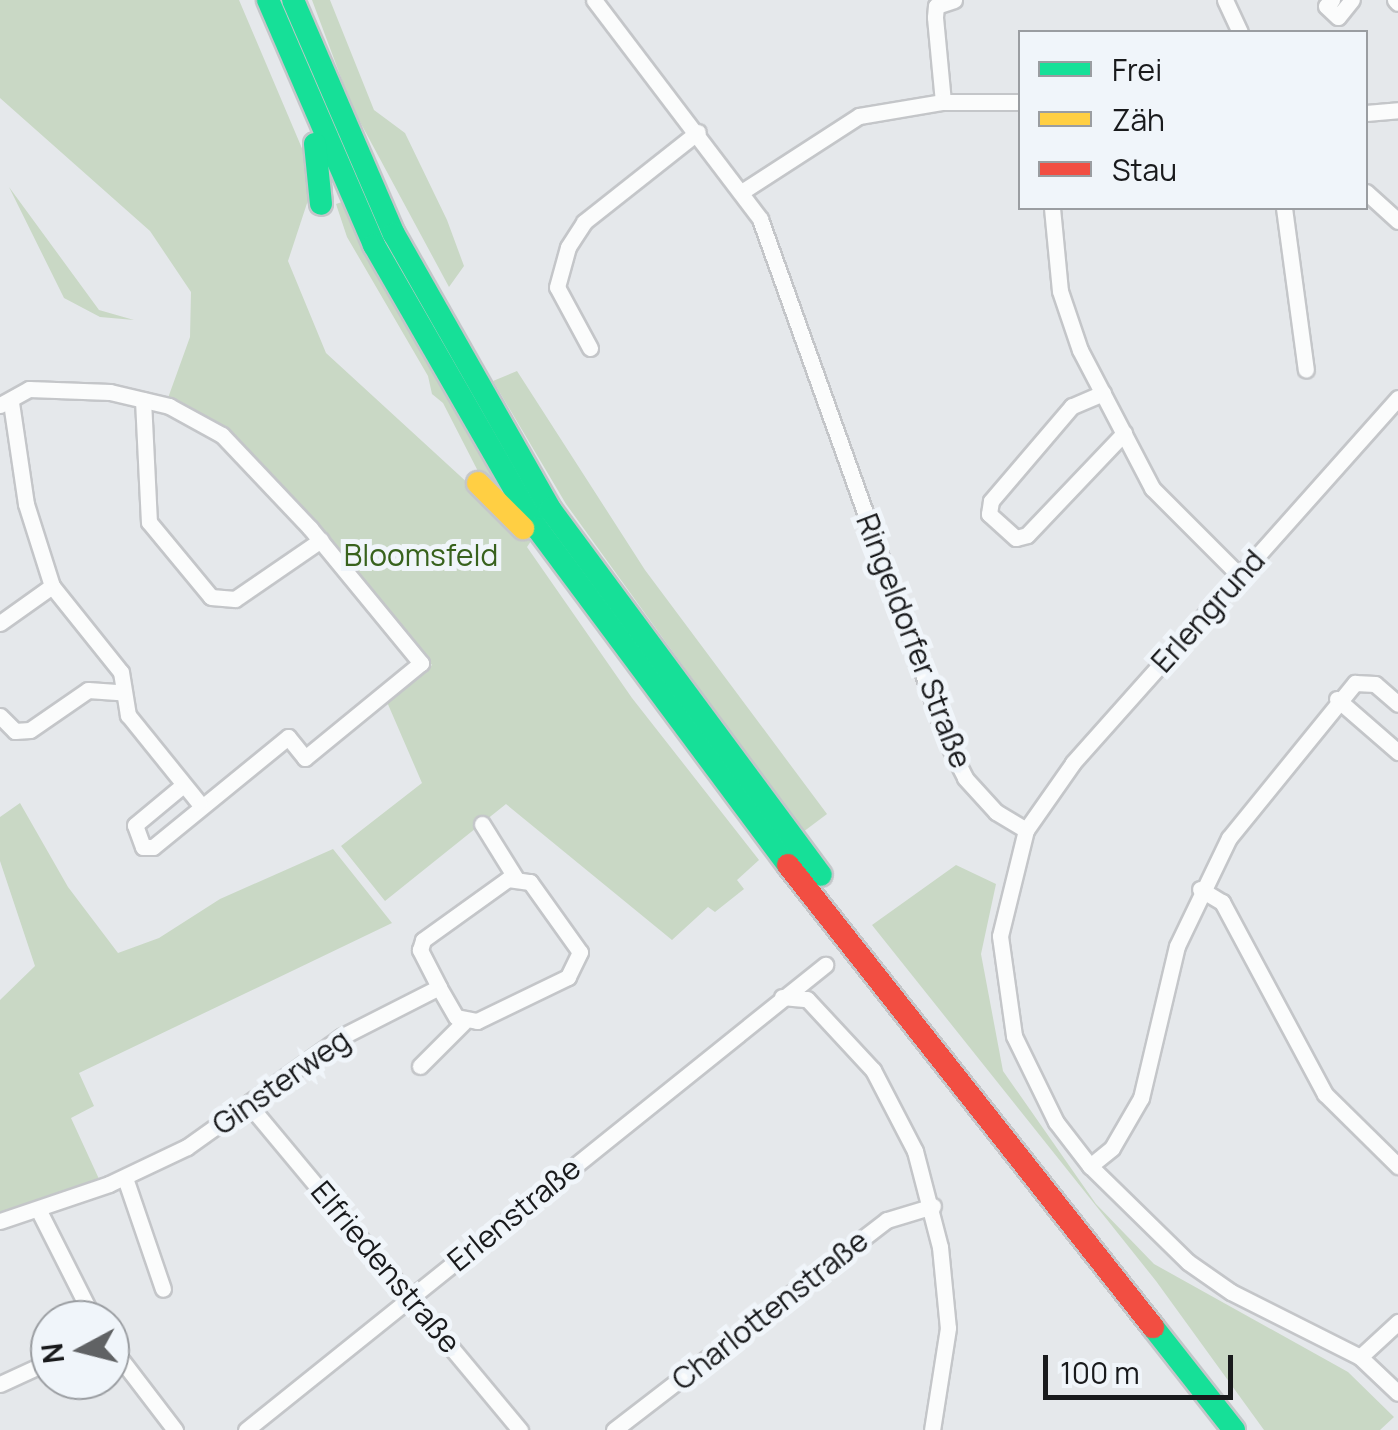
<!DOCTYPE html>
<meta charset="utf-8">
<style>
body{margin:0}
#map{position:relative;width:1398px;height:1430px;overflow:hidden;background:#e5e8eb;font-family:Manrope,sans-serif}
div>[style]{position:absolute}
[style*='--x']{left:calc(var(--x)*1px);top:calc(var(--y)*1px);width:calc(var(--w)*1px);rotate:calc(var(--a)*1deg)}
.green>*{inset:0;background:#c9d8c5}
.roads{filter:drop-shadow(2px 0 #c4c6c9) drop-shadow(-2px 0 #c4c6c9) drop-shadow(0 2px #c4c6c9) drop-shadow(0 -2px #c4c6c9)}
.street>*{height:15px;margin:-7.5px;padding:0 7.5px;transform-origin:7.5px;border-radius:7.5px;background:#fbfcfc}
.fast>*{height:22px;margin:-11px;padding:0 11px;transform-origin:11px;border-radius:11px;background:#16e098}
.slow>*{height:22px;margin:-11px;padding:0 11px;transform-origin:11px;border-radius:11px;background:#ffcf43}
.jam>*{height:22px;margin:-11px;padding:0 11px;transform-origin:11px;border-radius:11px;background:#f24e42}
span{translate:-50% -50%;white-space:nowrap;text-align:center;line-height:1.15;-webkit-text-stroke:10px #f0f5fa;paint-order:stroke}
.park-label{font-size:30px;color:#38621d}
.street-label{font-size:30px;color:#191a1c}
.legend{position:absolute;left:1018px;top:30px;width:350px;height:180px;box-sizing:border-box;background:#f0f5fa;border:2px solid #9a9da1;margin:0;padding:12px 18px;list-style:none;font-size:30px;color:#191a1c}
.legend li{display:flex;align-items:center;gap:20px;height:50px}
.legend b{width:50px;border:2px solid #9a9da1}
.north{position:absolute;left:30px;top:1300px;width:100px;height:100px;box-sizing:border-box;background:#f0f5fa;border:2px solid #9a9da1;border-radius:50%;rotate:263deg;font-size:28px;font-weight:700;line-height:40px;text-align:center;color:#191a1c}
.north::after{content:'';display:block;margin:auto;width:35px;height:45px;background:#606264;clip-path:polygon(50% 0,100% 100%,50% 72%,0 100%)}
.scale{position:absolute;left:1043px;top:1355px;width:190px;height:45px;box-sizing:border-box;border:5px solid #191a1c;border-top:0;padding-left:12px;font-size:30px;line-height:35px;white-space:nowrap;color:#191a1c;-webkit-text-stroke:8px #f0f5fa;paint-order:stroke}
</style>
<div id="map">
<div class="green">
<div style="clip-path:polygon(0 0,239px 0,315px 179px,288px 261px,326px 353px,531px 541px,527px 547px,632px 698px,759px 860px,737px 880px,744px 889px,715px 912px,708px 907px,672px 940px,506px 804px,385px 901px,341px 846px,422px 783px,387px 702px,432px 665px,256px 458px,223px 429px,168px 398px,190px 337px,191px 292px,150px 231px,0 98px)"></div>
<div style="clip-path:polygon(312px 0,330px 0,374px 110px,405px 133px,447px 220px,464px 266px,449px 287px,352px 107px)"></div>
<div style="clip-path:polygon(9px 187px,99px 310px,134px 320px,100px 317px,64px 298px)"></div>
<div style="clip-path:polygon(342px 202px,388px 295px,499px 488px,483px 481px,443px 403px,432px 394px,428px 376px,347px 237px,336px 204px)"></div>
<div style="clip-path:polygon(517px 371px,645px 570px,827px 814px,803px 832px,566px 504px,493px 381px)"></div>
<div style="clip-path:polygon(20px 803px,68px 887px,118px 953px,159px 938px,220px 899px,333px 849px,392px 923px,79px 1073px,94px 1106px,71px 1118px,99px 1179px,0 1212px,0 1000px,35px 966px,0 861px,0 817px)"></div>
<div style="clip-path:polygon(956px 865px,996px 884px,981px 954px,1003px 1071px,1096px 1204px,1154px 1264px,1348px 1372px,1394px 1417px,1380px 1430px,1264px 1430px,1156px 1281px,872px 925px)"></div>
</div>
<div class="roads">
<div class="street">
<div style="--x:594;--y:0;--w:275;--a:52.8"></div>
<div style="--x:760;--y:219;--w:558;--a:70.3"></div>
<div style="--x:948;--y:744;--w:38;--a:63"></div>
<div style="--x:965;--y:778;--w:46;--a:47.6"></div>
<div style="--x:996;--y:812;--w:35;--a:31"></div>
<div style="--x:1225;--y:0;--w:35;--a:65"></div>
<div style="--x:1332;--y:0;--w:8;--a:135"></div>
<div style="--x:1326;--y:6;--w:16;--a:43"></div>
<div style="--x:1338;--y:17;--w:22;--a:-51"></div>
<div style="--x:1395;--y:0;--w:4;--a:45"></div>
<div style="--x:943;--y:102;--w:85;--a:-95.4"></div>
<div style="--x:935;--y:17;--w:11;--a:-85"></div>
<div style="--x:936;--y:6;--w:19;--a:-18"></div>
<div style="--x:1366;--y:113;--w:32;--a:-5"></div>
<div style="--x:743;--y:191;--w:138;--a:-32.9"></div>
<div style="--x:859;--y:116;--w:85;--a:-9.5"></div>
<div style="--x:943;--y:102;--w:78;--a:0"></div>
<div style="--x:1366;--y:192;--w:43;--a:42.2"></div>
<div style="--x:1052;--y:208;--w:83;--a:84.5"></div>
<div style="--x:1060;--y:291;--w:62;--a:71.3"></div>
<div style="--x:1080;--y:350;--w:156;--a:62.4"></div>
<div style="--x:1152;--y:488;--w:124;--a:45"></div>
<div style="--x:1284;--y:208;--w:163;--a:82.3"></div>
<div style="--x:590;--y:348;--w:69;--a:-118.4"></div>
<div style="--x:557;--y:287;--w:41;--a:-74.6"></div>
<div style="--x:568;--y:247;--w:30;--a:-57"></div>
<div style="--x:584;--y:222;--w:145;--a:-38.3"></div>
<div style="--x:1103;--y:393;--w:34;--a:157"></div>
<div style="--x:1072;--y:406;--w:125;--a:130.5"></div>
<div style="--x:991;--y:501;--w:13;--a:99"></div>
<div style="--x:989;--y:514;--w:36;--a:42"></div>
<div style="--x:1016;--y:538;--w:11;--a:-15"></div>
<div style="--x:1027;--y:535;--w:141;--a:-46.4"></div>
<div style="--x:1398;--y:398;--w:489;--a:131.7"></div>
<div style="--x:1073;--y:763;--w:82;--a:125"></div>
<div style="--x:1026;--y:830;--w:109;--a:103.8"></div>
<div style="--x:1000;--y:936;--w:101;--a:82"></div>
<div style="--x:1014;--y:1036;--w:96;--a:64"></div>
<div style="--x:1056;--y:1122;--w:56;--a:52.3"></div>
<div style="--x:1090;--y:1166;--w:137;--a:44.4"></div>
<div style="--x:1188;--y:1262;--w:52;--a:34.9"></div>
<div style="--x:1231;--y:1292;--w:144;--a:26.7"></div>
<div style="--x:1360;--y:1357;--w:52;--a:43.5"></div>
<div style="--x:143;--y:400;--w:122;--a:87.2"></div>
<div style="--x:149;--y:522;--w:97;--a:50.4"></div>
<div style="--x:211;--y:597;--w:24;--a:5"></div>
<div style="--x:235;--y:599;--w:104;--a:-34.5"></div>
<div style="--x:0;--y:405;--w:33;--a:-29"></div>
<div style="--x:29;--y:389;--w:81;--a:2.1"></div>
<div style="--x:110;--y:392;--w:61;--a:13.3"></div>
<div style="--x:169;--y:406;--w:60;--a:28.7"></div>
<div style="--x:222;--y:435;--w:128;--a:46.6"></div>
<div style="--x:310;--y:528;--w:175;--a:50.6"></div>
<div style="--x:421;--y:663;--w:150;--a:140.7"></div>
<div style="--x:305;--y:758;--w:27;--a:-129"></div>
<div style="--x:288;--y:737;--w:174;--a:140.8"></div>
<div style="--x:153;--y:847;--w:10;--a:180"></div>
<div style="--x:143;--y:847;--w:23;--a:-110"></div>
<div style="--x:135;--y:825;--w:61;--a:-39.7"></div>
<div style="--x:52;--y:586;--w:110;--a:51.3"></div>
<div style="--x:121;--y:672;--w:44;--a:80.8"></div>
<div style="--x:128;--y:715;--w:113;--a:51.1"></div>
<div style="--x:0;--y:623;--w:64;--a:-35.4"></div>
<div style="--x:52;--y:586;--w:86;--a:-107.6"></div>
<div style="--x:26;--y:504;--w:102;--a:-98.4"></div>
<div style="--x:1337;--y:699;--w:81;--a:41"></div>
<div style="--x:0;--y:716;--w:21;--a:45"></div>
<div style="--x:15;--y:731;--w:15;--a:-4"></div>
<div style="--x:30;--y:730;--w:70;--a:-34.6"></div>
<div style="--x:88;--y:690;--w:32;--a:4"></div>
<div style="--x:482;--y:824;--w:62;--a:58.1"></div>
<div style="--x:1200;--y:889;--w:26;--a:31"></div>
<div style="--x:1222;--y:902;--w:218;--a:61.8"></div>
<div style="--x:1325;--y:1094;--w:103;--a:44.6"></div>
<div style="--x:782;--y:997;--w:25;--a:5"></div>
<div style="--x:807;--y:999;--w:97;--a:47.1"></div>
<div style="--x:873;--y:1070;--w:91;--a:62.6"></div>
<div style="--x:915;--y:1151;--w:99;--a:75.4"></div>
<div style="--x:940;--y:1247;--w:81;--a:84.4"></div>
<div style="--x:948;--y:1328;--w:103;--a:98.9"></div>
<div style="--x:420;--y:1066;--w:61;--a:-45"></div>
<div style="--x:250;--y:1106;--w:422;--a:50.2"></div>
<div style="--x:1090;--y:1166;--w:28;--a:-39"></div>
<div style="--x:1112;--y:1148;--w:58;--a:-59.9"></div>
<div style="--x:1141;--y:1098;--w:156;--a:-76.7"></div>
<div style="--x:1177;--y:946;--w:120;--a:-64.3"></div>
<div style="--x:1229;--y:838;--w:200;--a:-50.9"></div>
<div style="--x:1355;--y:683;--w:20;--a:3"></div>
<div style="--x:1375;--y:684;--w:30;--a:41"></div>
<div style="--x:125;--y:1178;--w:117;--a:71.1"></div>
<div style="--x:39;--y:1211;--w:122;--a:63.2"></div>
<div style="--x:0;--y:1221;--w:115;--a:-18.7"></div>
<div style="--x:109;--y:1184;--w:86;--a:-25.4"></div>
<div style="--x:187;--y:1147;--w:189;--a:-35.5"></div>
<div style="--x:341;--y:1037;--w:110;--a:-27"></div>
<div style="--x:439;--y:987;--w:42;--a:-117.2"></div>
<div style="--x:420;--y:950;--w:10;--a:-73"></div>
<div style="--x:423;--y:940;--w:105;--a:-35.7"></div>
<div style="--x:508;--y:879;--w:22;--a:8"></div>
<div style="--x:530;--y:882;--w:86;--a:54.5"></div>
<div style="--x:580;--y:952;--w:28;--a:116"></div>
<div style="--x:568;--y:977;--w:101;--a:154.2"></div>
<div style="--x:477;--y:1021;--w:21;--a:-169"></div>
<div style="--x:456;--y:1017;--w:34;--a:-120"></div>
<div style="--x:110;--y:1345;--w:107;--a:52.6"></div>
<div style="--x:1360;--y:1357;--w:52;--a:-42.6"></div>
<div style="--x:0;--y:1384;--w:55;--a:-24.7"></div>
<div style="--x:246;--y:1430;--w:743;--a:-38.77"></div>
<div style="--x:614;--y:1430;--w:344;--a:-37.6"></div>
<div style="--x:887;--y:1220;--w:48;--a:-16.9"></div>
</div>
<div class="fast">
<div style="--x:268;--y:0;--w:267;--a:66.6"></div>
<div style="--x:374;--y:245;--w:327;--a:60.1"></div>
<div style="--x:537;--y:528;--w:420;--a:53.3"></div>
<div style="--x:293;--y:0;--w:255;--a:66.7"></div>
<div style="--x:394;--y:234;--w:316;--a:60.4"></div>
<div style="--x:550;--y:509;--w:455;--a:53.5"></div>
<div style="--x:315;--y:144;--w:60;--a:84.3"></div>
<div style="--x:1153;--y:1327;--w:131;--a:51.8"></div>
</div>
<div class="slow">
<div style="--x:478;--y:483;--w:64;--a:45"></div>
</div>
<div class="jam">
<div style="--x:788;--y:865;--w:589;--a:51.69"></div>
</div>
</div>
<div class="park-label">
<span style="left:421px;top:555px">Bloomsfeld</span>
</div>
<div class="street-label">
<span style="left:1208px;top:611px;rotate:-48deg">Erlengrund</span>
<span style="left:914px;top:641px;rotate:69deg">Ringeldorfer Straße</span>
<span style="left:281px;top:1082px;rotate:-35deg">Ginsterweg</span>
<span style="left:514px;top:1214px;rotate:-39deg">Erlenstraße</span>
<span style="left:386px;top:1267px;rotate:50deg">Elfriedenstraße</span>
<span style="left:770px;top:1310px;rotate:-38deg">Charlottenstraße</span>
</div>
<ul class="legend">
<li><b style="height:12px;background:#16e098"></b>Frei</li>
<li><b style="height:12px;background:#ffcf43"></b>Zäh</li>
<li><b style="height:12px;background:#f24e42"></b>Stau</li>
</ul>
<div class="north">N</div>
<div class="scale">100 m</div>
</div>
